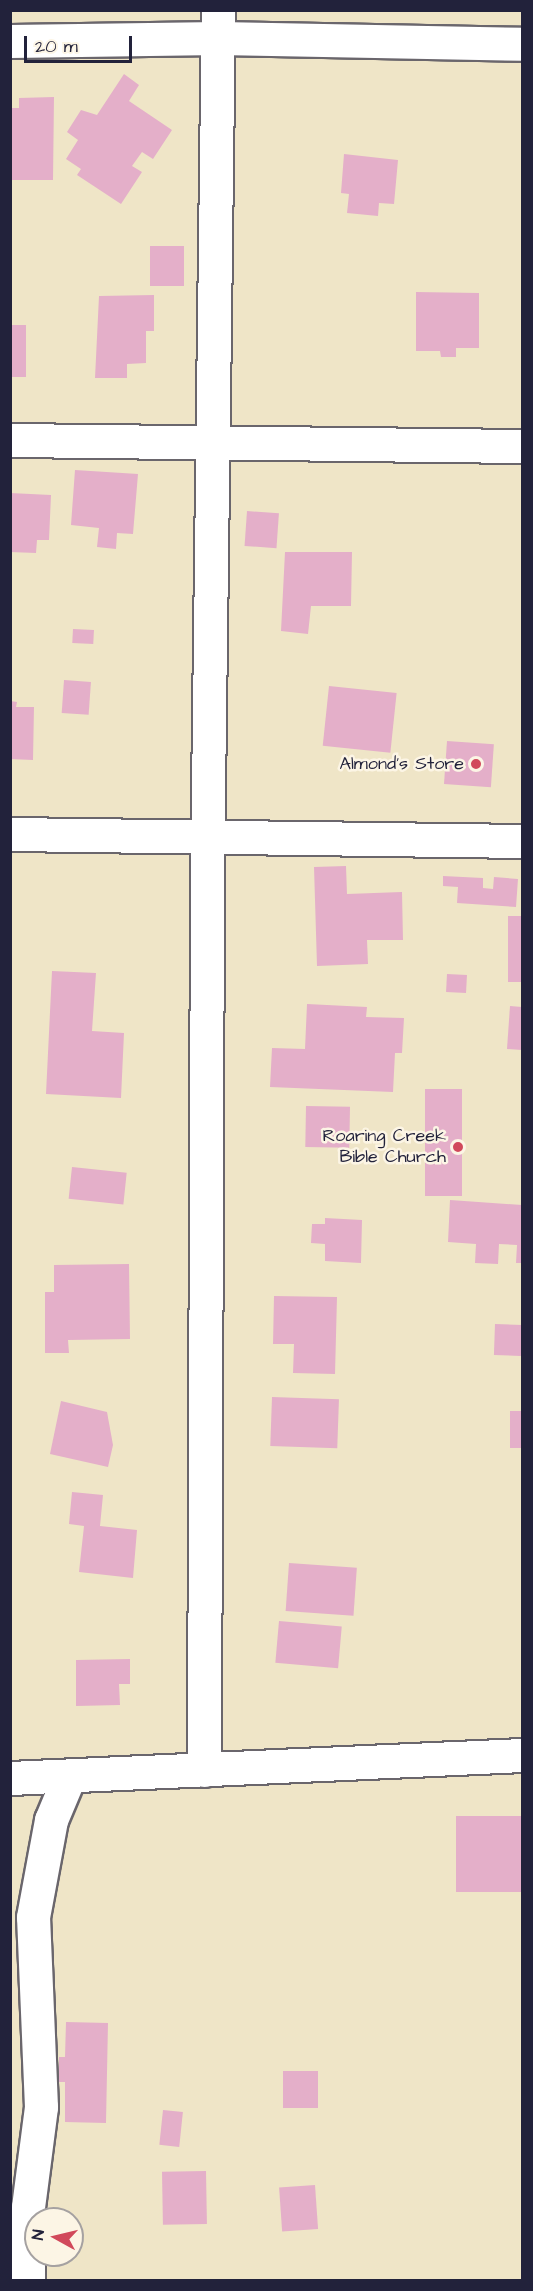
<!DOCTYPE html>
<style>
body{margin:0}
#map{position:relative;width:533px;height:2291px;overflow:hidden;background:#efe5c7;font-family:"Architects Daughter",sans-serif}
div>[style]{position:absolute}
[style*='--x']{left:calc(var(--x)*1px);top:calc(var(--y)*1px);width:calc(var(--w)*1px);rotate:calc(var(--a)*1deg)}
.building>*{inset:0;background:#e4afc9;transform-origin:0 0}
.roads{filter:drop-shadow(2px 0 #6a666c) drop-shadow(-2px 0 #6a666c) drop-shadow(0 2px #6a666c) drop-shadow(0 -2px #6a666c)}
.street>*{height:33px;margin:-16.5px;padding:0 16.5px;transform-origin:16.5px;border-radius:16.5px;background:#fff}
.dots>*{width:16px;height:16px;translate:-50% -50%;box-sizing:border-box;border:3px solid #fcf5e5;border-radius:50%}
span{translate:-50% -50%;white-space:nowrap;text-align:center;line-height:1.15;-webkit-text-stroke:5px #fcf5e5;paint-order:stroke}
.poi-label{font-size:18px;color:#22223b}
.right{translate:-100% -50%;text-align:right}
.frame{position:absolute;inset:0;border:12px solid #22223b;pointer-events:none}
.north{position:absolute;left:24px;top:2207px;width:60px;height:60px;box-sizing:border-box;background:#fcf5e5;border:2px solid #a5a1a1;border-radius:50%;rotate:278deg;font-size:16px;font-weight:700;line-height:24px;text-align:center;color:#22223b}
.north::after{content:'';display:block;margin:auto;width:21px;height:27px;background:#d1495b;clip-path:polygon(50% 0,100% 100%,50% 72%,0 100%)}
.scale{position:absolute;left:24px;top:36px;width:108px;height:27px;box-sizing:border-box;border:3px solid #22223b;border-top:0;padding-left:8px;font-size:18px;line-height:21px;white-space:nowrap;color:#22223b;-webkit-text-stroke:4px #fcf5e5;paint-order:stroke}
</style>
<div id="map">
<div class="building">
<div style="clip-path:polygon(124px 74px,139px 85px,129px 101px,172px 130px,153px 159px,142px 152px,132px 166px,142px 172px,121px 204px,77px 175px,81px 169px,66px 159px,78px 140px,67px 132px,81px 110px,97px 115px)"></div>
<div style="clip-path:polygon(54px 97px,53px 180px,10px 180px,10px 108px,19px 108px,19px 98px)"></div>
<div style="clip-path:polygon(344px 154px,398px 160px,394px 204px,379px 203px,378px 216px,347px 213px,349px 194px,341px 193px)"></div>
<div style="left:150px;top:246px;width:34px;height:40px"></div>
<div style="clip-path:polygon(416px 292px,479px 293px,479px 348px,456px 348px,456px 357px,441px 357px,440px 351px,416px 351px)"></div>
<div style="clip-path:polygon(154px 295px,154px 331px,146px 331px,146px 363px,127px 364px,127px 378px,95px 378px,99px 296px)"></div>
<div style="left:10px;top:325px;width:16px;height:52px"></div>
<div style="clip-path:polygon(75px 470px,138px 474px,133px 534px,117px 533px,116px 549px,97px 547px,99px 528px,71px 525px)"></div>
<div style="clip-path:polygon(10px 493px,51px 495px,49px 540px,37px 540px,36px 553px,10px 552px)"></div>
<div style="left:247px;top:511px;width:32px;height:35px;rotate:4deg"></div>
<div style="clip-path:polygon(285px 552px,352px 552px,351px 606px,311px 606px,308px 634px,281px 631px)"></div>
<div style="left:73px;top:629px;width:21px;height:14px;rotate:3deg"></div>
<div style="left:64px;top:680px;width:27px;height:33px;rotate:4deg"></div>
<div style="left:329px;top:686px;width:68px;height:60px;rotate:6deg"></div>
<div style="clip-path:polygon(10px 701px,17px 702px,16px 707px,34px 707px,33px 760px,10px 759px)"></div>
<div style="left:447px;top:741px;width:47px;height:43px;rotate:4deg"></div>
<div style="clip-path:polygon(346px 866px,347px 894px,402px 892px,403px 940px,367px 940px,368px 964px,317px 966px,314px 867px)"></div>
<div style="clip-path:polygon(443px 876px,483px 878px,483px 888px,493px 889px,494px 877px,518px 879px,516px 907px,457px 903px,458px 887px,443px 886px)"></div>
<div style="left:508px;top:916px;width:14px;height:66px"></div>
<div style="clip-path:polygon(52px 971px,96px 973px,92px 1031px,124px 1033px,121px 1098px,46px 1094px)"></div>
<div style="left:447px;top:974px;width:20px;height:18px;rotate:3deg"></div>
<div style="clip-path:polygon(307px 1004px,367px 1007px,366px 1017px,404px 1018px,402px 1053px,395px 1053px,393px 1092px,270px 1087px,272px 1048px,305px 1049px)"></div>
<div style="clip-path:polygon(510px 1006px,522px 1007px,522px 1050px,507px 1049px)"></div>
<div style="left:425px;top:1089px;width:37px;height:107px"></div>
<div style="left:306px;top:1106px;width:44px;height:41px;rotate:1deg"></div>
<div style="left:72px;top:1167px;width:55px;height:32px;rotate:6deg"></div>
<div style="clip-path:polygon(450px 1200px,522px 1205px,522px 1263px,516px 1263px,517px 1245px,499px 1244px,498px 1264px,475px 1263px,476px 1244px,448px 1242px)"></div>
<div style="clip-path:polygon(325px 1218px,362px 1220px,361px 1263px,325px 1261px,325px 1244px,311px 1243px,312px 1224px,325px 1224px)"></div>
<div style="clip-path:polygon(129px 1264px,130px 1339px,68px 1340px,69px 1353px,45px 1353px,45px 1292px,54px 1292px,54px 1265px)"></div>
<div style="clip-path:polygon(274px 1296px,337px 1297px,335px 1374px,293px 1373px,294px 1344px,273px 1344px)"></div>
<div style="left:495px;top:1324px;width:27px;height:31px;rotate:2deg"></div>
<div style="left:272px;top:1397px;width:67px;height:49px;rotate:2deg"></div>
<div style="clip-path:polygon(61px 1401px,107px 1412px,113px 1445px,108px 1467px,50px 1454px)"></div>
<div style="left:510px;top:1411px;width:12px;height:37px"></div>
<div style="clip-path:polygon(72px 1492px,103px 1495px,100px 1526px,137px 1530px,133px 1578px,79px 1572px,84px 1526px,69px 1524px)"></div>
<div style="left:289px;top:1563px;width:68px;height:48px;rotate:4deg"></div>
<div style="left:279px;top:1621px;width:63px;height:42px;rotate:5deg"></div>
<div style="clip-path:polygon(130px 1659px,130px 1684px,119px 1684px,120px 1705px,76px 1706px,76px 1660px)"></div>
<div style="left:522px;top:1816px;width:76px;height:66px;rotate:90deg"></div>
<div style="clip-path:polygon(66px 2022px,108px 2023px,106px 2123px,65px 2122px,65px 2082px,59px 2082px,59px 2057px,65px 2057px)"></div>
<div style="left:283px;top:2071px;width:35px;height:37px"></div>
<div style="left:163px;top:2110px;width:20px;height:35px;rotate:6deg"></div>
<div style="left:206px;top:2171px;width:53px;height:44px;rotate:89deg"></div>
<div style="left:315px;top:2185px;width:44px;height:36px;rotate:86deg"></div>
</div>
<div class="roads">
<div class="street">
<div style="--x:10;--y:41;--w:209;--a:-0.8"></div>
<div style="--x:219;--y:38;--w:303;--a:1.1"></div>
<div style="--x:10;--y:440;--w:512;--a:0.67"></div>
<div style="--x:10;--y:834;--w:512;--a:0.78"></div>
<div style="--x:204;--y:1770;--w:898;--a:-89.81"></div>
<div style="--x:207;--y:872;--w:862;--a:-89.27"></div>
<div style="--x:10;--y:1778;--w:513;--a:-2.57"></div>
<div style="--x:28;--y:2280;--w:73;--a:-90"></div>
<div style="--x:28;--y:2207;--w:101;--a:-82.6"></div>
<div style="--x:41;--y:2107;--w:190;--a:-92.4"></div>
<div style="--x:33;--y:1917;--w:99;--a:-79.5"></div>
<div style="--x:51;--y:1820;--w:47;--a:-67.3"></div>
</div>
</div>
<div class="dots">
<div style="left:476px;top:764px;background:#d1495b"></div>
<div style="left:458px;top:1147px;background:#d1495b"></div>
</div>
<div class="poi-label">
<span class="right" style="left:464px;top:764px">Almond's Store</span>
<span class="right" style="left:446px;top:1147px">Roaring Creek<br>Bible Church</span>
</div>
<div class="frame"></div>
<div class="north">N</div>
<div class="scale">20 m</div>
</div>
